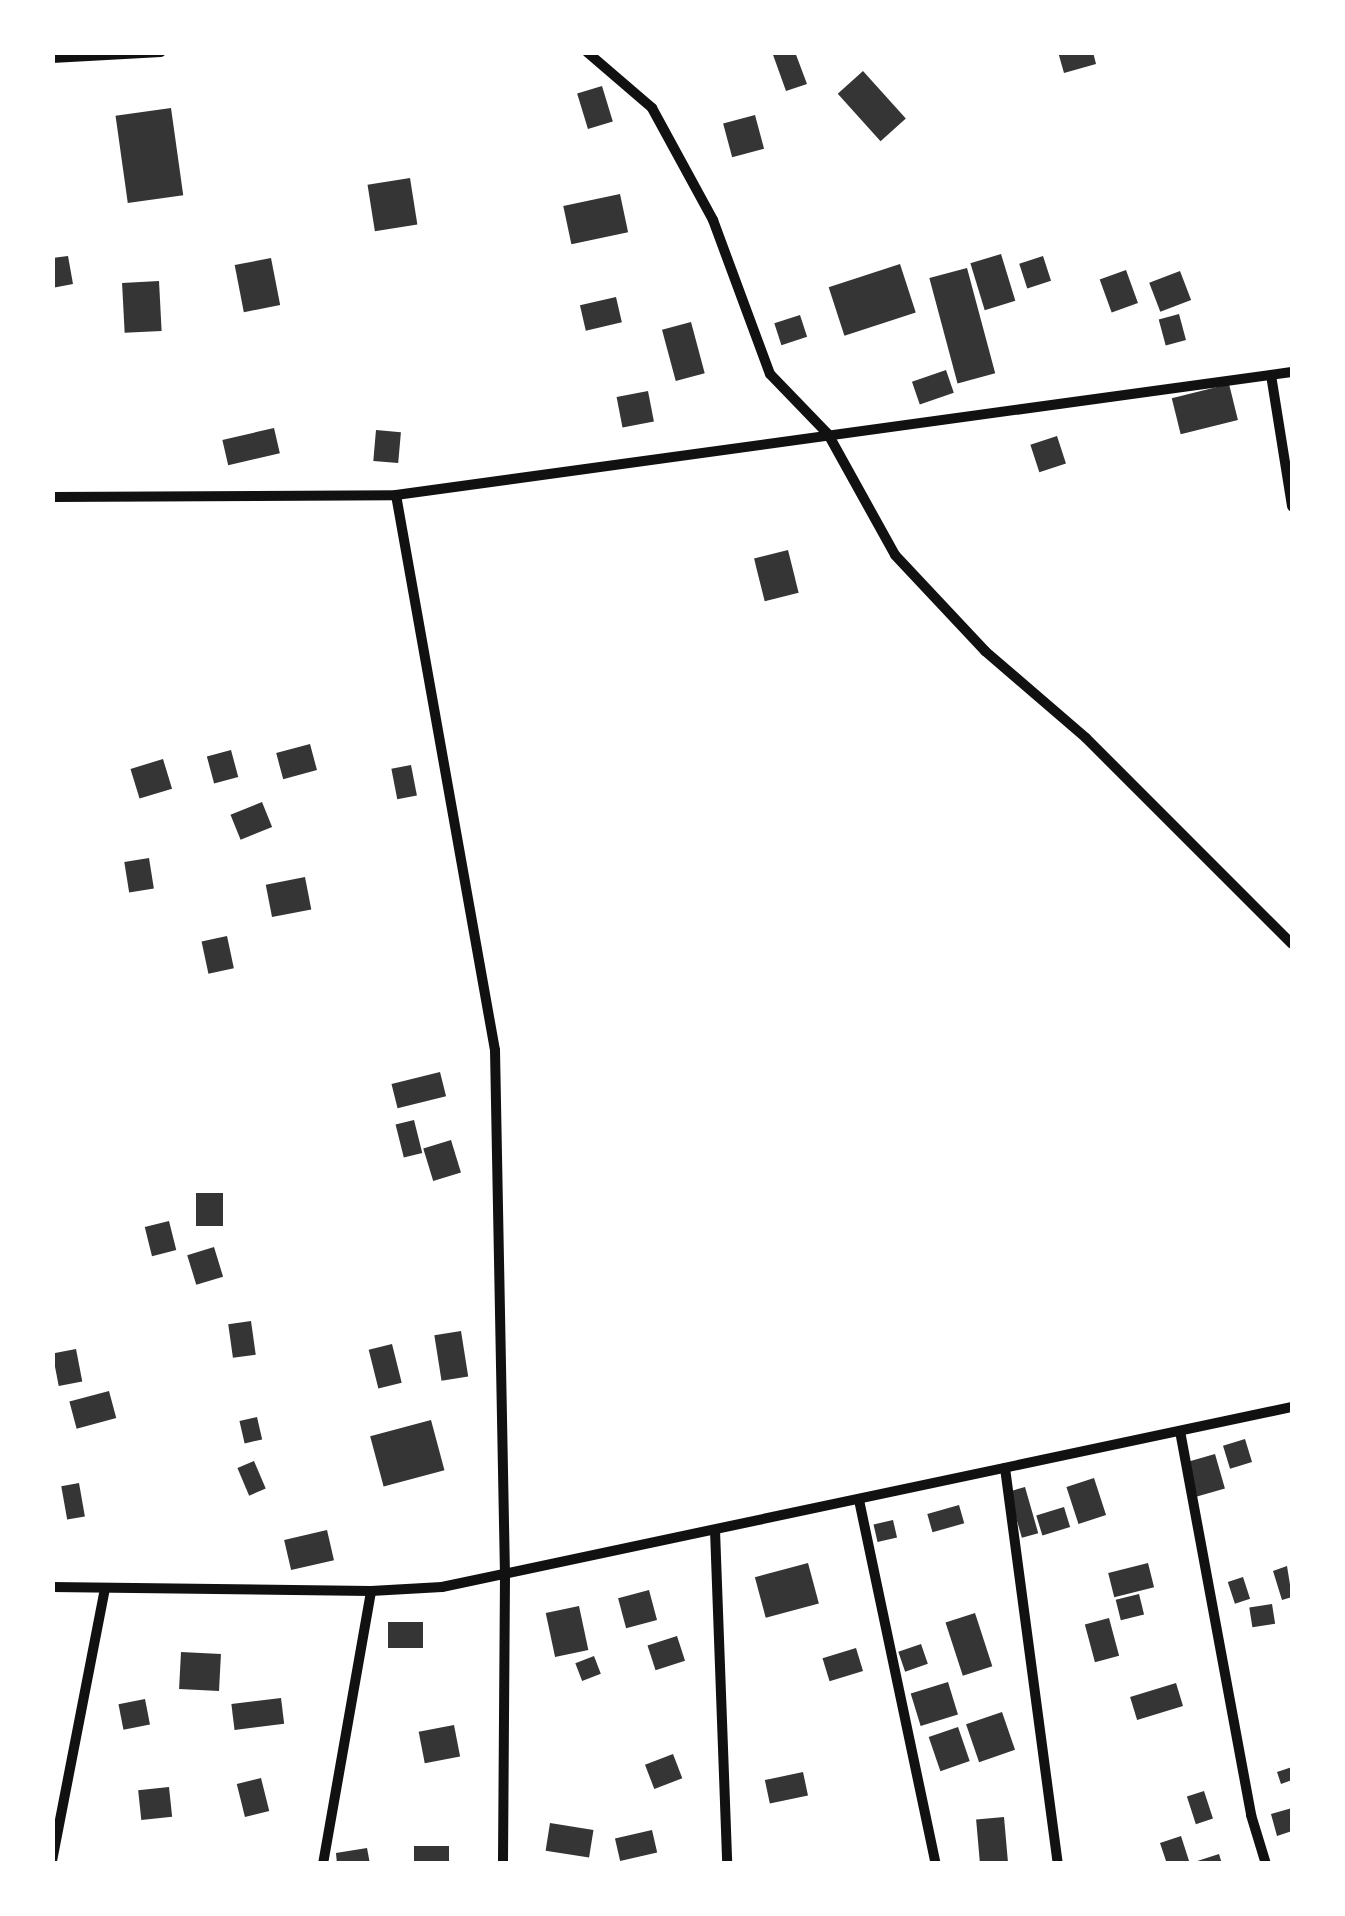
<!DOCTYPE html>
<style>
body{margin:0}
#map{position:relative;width:1345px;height:1916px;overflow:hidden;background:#fff;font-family:"Noto Sans",sans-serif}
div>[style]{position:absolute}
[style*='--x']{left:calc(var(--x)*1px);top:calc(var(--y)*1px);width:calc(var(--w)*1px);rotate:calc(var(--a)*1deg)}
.building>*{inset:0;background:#353535;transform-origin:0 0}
.minor>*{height:10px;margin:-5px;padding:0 5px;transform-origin:5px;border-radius:5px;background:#111}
span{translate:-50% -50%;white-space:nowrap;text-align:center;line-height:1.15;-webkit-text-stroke:10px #fff;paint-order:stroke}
.frame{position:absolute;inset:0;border:55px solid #fff;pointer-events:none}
</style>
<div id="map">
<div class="building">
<div style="clip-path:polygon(772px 52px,795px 52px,807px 84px,786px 91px)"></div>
<div style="clip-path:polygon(1058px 52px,1093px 52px,1096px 64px,1064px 73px)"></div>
<div style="left:863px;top:71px;width:64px;height:34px;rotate:48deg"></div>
<div style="left:602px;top:86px;width:37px;height:26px;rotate:73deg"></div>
<div style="left:171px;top:108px;width:88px;height:56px;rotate:82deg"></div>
<div style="left:755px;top:115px;width:35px;height:33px;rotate:75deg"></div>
<div style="left:410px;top:178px;width:47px;height:43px;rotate:81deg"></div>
<div style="left:620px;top:194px;width:39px;height:58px;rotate:78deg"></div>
<div style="left:1001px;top:254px;width:49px;height:32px;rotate:73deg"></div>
<div style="clip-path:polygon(68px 256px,73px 284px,52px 288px,52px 258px)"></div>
<div style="left:1043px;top:256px;width:26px;height:25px;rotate:72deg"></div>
<div style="left:271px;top:258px;width:48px;height:37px;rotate:79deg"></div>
<div style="left:900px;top:264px;width:51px;height:75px;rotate:72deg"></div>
<div style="left:967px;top:268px;width:109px;height:39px;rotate:75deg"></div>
<div style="left:1126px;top:270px;width:35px;height:28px;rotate:70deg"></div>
<div style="left:1180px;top:271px;width:31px;height:33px;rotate:69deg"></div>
<div style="left:159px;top:281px;width:50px;height:37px;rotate:87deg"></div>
<div style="left:616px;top:297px;width:26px;height:37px;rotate:77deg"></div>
<div style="left:1179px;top:314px;width:27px;height:21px;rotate:75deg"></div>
<div style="left:800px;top:315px;width:23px;height:27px;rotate:72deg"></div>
<div style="left:691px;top:322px;width:53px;height:30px;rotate:75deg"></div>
<div style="left:946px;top:370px;width:24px;height:36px;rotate:71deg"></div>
<div style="left:1229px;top:384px;width:37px;height:59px;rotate:76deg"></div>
<div style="left:648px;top:391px;width:31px;height:32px;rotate:79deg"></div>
<div style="left:274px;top:428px;width:26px;height:53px;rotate:77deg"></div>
<div style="left:376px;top:430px;width:25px;height:31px;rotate:5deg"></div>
<div style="left:1057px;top:436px;width:29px;height:28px;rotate:72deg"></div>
<div style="left:788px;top:550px;width:44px;height:35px;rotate:76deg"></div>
<div style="left:310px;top:744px;width:27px;height:35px;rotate:75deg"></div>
<div style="left:231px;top:750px;width:28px;height:25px;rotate:75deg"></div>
<div style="left:163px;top:759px;width:31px;height:34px;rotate:73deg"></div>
<div style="left:411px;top:765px;width:31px;height:20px;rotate:79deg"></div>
<div style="left:262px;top:802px;width:27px;height:34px;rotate:68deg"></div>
<div style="left:149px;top:858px;width:31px;height:25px;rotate:81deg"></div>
<div style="left:305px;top:877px;width:33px;height:40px;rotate:79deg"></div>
<div style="left:227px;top:936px;width:33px;height:26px;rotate:78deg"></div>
<div style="left:440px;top:1072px;width:25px;height:50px;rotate:76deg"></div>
<div style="left:414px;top:1120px;width:34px;height:19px;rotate:76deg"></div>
<div style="left:451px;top:1140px;width:34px;height:29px;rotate:73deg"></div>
<div style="left:196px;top:1193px;width:27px;height:33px"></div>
<div style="left:169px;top:1221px;width:30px;height:25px;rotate:76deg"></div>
<div style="left:214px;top:1247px;width:31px;height:28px;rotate:73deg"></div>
<div style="left:251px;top:1321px;width:34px;height:23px;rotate:82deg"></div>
<div style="left:461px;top:1331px;width:46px;height:27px;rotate:81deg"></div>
<div style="left:392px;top:1344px;width:40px;height:24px;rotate:76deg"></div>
<div style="left:76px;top:1349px;width:33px;height:24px;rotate:79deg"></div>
<div style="left:109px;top:1391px;width:28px;height:41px;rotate:75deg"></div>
<div style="left:257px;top:1417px;width:23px;height:18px;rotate:77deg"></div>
<div style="left:431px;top:1420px;width:52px;height:63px;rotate:75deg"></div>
<div style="left:1245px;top:1439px;width:24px;height:23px;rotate:73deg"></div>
<div style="left:1215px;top:1454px;width:36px;height:29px;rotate:74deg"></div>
<div style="left:254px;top:1461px;width:30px;height:18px;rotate:67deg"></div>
<div style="left:1094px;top:1478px;width:39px;height:29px;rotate:72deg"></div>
<div style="left:79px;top:1483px;width:34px;height:18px;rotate:80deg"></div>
<div style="left:1025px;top:1487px;width:48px;height:17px;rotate:74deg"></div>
<div style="left:959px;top:1505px;width:19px;height:33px;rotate:74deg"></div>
<div style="left:1064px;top:1507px;width:21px;height:29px;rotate:73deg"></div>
<div style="left:893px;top:1520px;width:18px;height:20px;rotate:77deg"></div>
<div style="left:327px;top:1530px;width:31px;height:44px;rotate:77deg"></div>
<div style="left:808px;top:1563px;width:42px;height:55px;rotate:75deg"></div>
<div style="left:1148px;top:1563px;width:25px;height:41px;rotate:76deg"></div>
<div style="clip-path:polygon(1287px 1566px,1292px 1597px,1282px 1600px,1273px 1571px)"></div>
<div style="left:1243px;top:1577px;width:23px;height:16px;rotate:72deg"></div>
<div style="left:649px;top:1590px;width:31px;height:32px;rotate:75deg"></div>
<div style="left:1139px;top:1594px;width:21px;height:24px;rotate:76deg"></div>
<div style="left:1272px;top:1604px;width:20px;height:23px;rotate:81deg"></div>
<div style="left:579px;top:1606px;width:45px;height:34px;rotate:78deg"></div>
<div style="left:975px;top:1613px;width:56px;height:31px;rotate:72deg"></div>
<div style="left:1109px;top:1618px;width:39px;height:25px;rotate:75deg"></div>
<div style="left:388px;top:1622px;width:35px;height:26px"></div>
<div style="left:677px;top:1636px;width:26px;height:31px;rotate:72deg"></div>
<div style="left:921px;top:1644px;width:21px;height:24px;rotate:71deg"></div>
<div style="left:856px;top:1648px;width:24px;height:35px;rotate:73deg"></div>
<div style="left:181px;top:1652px;width:40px;height:37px;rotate:3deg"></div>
<div style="left:594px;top:1656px;width:19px;height:20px;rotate:69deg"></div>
<div style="left:948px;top:1682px;width:34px;height:39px;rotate:73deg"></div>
<div style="left:1176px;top:1683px;width:24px;height:48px;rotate:73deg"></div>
<div style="left:281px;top:1698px;width:26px;height:50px;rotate:83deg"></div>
<div style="left:145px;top:1699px;width:26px;height:27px;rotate:79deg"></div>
<div style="left:1002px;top:1712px;width:40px;height:38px;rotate:71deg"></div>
<div style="left:454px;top:1725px;width:32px;height:36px;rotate:79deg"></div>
<div style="left:958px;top:1727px;width:36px;height:31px;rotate:71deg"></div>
<div style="left:673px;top:1754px;width:26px;height:30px;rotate:69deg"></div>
<div style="clip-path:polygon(1292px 1767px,1292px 1780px,1281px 1784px,1277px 1772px)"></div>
<div style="left:803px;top:1772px;width:24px;height:39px;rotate:78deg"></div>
<div style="left:261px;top:1778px;width:34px;height:25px;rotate:76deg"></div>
<div style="left:169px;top:1787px;width:30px;height:31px;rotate:84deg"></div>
<div style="left:1204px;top:1791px;width:29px;height:18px;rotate:72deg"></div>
<div style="clip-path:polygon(1292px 1808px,1292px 1831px,1277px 1836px,1271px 1814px)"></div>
<div style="left:1004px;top:1817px;width:47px;height:28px;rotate:85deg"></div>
<div style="left:550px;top:1823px;width:44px;height:28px;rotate:9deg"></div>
<div style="left:652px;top:1830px;width:23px;height:38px;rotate:77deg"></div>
<div style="clip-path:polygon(1181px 1836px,1190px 1864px,1167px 1864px,1160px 1843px)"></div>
<div style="left:414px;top:1846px;width:35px;height:18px"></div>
<div style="clip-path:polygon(367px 1848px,370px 1864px,337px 1864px,336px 1853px)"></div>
<div style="clip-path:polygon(1219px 1854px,1222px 1864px,1191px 1864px,1191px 1863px)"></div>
</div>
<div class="minor">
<div style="--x:587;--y:52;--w:86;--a:40.7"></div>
<div style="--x:652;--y:108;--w:128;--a:61.4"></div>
<div style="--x:713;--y:220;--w:164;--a:69.7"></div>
<div style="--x:770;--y:374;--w:83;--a:46"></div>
<div style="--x:828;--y:434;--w:138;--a:61"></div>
<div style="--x:895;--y:555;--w:132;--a:46.8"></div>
<div style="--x:985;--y:651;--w:133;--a:40.7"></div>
<div style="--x:1086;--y:738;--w:291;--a:45"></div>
<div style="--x:52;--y:58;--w:109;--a:-3.2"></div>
<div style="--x:1271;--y:375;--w:133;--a:80.9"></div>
<div style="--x:396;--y:495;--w:564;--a:79.89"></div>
<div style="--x:495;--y:1050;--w:525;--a:88.91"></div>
<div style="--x:505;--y:1575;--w:289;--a:90.4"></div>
<div style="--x:52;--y:497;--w:344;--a:-0.3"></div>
<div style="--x:396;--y:495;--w:904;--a:-7.82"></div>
<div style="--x:1180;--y:1431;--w:391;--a:79.5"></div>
<div style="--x:1251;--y:1815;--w:51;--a:73"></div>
<div style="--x:1005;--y:1468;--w:400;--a:82.4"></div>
<div style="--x:859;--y:1500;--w:372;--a:78.1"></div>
<div style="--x:715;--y:1530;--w:334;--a:87.9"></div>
<div style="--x:52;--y:1587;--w:319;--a:0.7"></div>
<div style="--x:371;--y:1591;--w:71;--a:-3.2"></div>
<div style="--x:442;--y:1587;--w:869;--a:-11.96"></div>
<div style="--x:52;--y:1861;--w:278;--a:-79"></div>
<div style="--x:323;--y:1864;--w:277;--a:-80"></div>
</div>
<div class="frame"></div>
</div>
